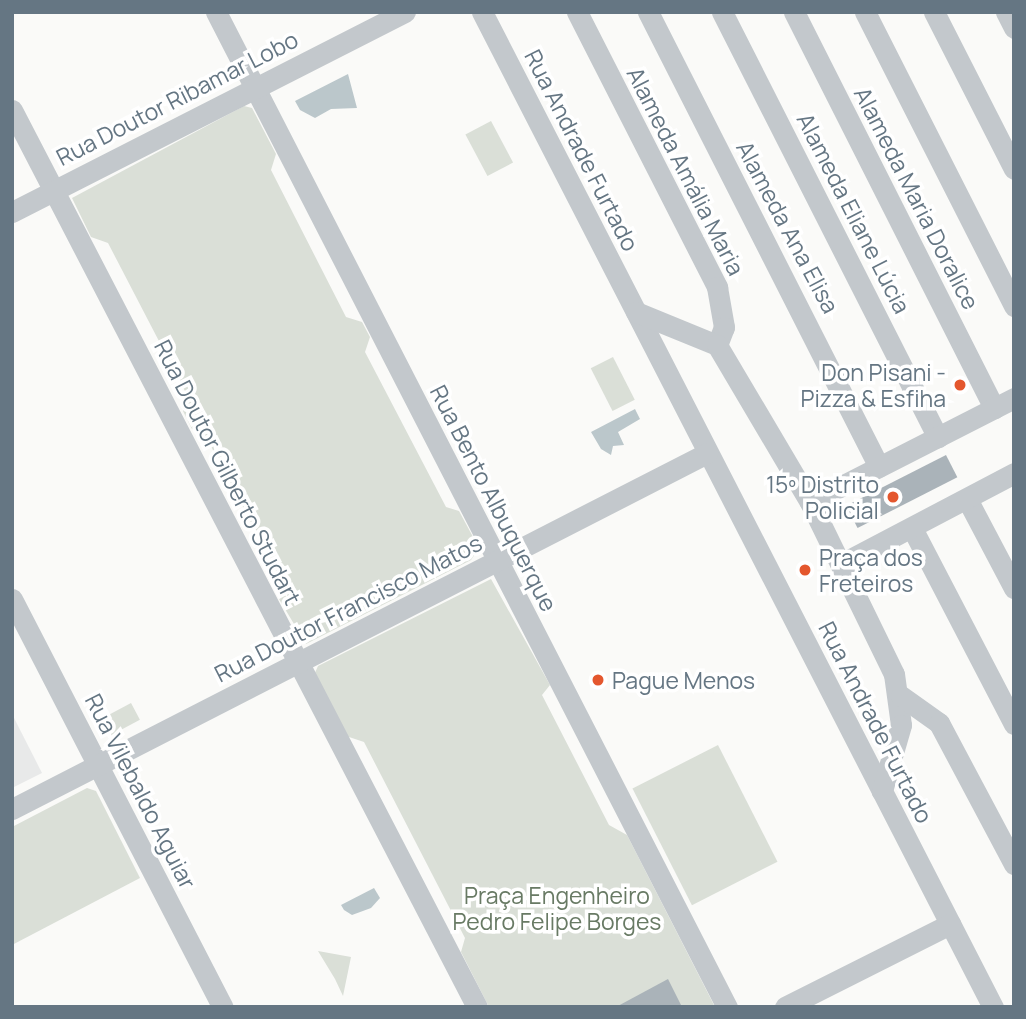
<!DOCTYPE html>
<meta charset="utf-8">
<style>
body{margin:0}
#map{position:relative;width:1026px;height:1019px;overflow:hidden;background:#fafaf8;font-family:Manrope,sans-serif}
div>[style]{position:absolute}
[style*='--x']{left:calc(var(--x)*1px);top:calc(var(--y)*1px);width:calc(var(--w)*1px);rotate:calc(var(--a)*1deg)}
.built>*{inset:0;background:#e8e9e9}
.green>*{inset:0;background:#dadfd7;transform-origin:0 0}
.water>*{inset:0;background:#bbc7cb}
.building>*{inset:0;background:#aab3b9;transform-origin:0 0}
.minor>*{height:21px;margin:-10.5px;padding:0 10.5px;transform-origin:10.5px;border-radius:10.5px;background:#c3c8cc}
.dots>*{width:19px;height:19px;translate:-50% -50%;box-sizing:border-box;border:4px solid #fff;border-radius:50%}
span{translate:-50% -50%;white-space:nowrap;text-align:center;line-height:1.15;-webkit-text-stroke:7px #fff;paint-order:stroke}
.street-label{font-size:23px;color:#657683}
.poi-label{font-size:23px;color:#657683}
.right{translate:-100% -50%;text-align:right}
.left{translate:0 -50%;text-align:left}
.park-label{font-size:23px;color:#687a64}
.frame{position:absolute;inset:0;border:14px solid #657683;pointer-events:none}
</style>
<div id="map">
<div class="built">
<div style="clip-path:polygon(12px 714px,42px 773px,12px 788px)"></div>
</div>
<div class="green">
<div style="clip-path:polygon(244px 106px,252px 108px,276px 154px,271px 170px,346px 317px,362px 322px,370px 337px,365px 352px,446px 507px,459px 511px,479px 548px,471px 560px,306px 644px,279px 599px,286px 589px,204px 433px,192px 429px,183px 411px,188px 397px,108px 243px,91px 237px,72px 198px)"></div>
<div style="left:491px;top:121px;width:47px;height:29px;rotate:62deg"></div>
<div style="left:613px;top:357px;width:48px;height:25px;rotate:63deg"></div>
<div style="clip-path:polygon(491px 579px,550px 685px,542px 695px,609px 825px,627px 835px,715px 1007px,489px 1007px,461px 952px,465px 938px,364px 742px,346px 736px,314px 675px,318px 666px)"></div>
<div style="left:131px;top:703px;width:19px;height:35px;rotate:62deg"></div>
<div style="left:718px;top:745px;width:131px;height:96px;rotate:63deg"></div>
<div style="clip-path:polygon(87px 788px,96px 791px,140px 878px,12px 945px,12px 827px)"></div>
<div style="clip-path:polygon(318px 951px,351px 957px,343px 996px,335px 979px)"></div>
</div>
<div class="water">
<div style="clip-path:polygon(348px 74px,357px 108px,331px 109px,315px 118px,300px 110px,295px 101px)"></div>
<div style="clip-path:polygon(635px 409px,640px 419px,618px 432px,624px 445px,613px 446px,611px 455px,601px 449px,591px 432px)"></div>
<div style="clip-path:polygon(374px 888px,380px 898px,371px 908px,352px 915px,344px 910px,341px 905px)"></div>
</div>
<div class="building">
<div style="left:946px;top:455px;width:25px;height:112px;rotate:63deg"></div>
<div style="clip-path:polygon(668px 979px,682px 1007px,616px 1007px)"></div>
</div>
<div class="minor">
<div style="--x:216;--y:12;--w:1119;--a:62.82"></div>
<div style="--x:482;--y:12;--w:1119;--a:62.82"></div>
<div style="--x:577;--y:12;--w:309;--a:63"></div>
<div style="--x:717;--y:287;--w:41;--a:80.1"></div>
<div style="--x:724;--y:327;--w:19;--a:111"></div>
<div style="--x:648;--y:12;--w:510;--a:63.08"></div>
<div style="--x:722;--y:12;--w:477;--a:63.1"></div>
<div style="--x:794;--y:12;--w:444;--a:63.2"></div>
<div style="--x:865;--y:12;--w:330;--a:63.1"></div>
<div style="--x:934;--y:12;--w:176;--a:63"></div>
<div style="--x:1006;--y:12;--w:18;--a:63"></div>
<div style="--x:12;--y:110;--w:1010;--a:62.6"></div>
<div style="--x:12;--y:212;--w:441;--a:-27"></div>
<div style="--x:636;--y:312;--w:87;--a:22.2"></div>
<div style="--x:717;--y:345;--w:182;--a:59.4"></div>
<div style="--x:810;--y:502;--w:191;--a:64"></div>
<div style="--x:894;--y:674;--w:51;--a:82.2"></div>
<div style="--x:901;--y:725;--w:69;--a:106.1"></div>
<div style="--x:967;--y:499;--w:101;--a:62.2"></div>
<div style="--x:810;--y:502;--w:229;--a:-27"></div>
<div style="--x:912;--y:528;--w:221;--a:62.5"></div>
<div style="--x:841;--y:564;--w:195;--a:-27.7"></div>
<div style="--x:12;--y:599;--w:459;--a:62.7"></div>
<div style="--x:901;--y:696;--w:47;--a:35.4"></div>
<div style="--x:939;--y:723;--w:160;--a:62"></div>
<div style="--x:12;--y:809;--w:781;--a:-27.12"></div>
<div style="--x:785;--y:1007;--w:185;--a:-26.7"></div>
</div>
<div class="dots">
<div style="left:960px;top:385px;background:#e4572e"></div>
<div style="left:893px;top:497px;background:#e4572e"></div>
<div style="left:805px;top:570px;background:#e4572e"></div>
<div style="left:598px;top:680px;background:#e4572e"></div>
</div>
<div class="street-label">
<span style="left:177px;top:98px;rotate:-27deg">Rua Doutor Ribamar Lobo</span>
<span style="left:582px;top:150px;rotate:63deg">Rua Andrade Furtado</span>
<span style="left:686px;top:171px;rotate:63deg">Alameda Amália Maria</span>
<span style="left:917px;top:198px;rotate:63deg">Alameda Maria Doralice</span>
<span style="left:854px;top:213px;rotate:63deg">Alameda Eliane Lúcia</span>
<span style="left:788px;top:227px;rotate:62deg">Alameda Ana Elisa</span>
<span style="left:228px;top:472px;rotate:63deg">Rua Doutor Gilberto Studart</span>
<span style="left:494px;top:498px;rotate:63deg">Rua Bento Albuquerque</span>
<span style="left:348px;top:608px;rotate:-27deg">Rua Doutor Francisco Matos</span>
<span style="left:876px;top:722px;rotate:63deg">Rua Andrade Furtado</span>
<span style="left:141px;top:791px;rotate:63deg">Rua Vilebaldo Aguiar</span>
</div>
<div class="poi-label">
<span class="right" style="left:946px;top:385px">Don Pisani -<br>Pizza &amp; Esfiha</span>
<span class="right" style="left:879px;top:497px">15º Distrito<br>Policial</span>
<span class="left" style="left:819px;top:570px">Praça dos<br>Freteiros</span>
<span class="left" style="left:612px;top:680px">Pague Menos</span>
</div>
<div class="park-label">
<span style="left:557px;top:908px">Praça Engenheiro<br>Pedro Felipe Borges</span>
</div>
<div class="frame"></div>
</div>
